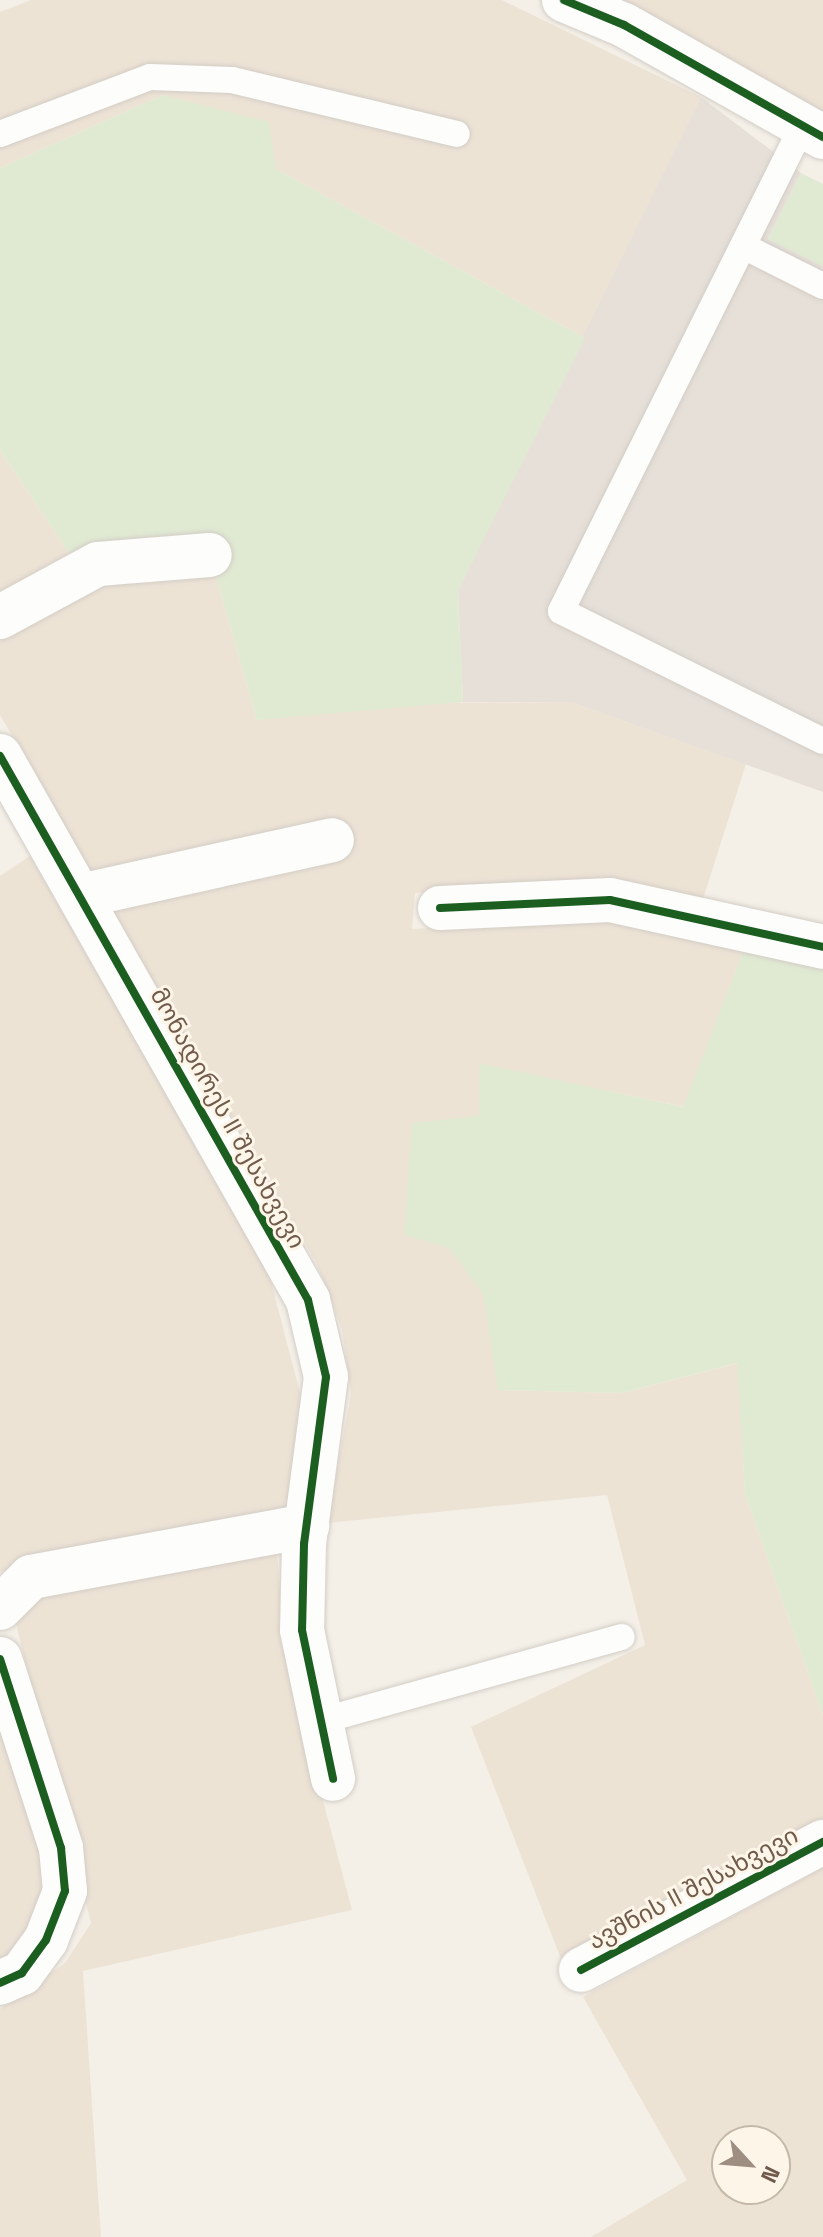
<!DOCTYPE html>
<meta charset="utf-8">
<style>
body{margin:0}
#map{position:relative;width:823px;height:2237px;overflow:hidden;background:#f4f0e8;font-family:"Space Grotesk","Noto Sans Georgian",sans-serif}
div>[style]{position:absolute}
.residential>*{inset:0;background:#ede3d5}
.industrial>*{inset:0;background:#e6e0d9}
.green>*{inset:0;background:#e0ead3}
.roads{filter:drop-shadow(0 0 2px #d3cdc6) drop-shadow(0 0 2px #d3cdc6)}
.service>*{height:26px;margin:-13px;padding:0 13px;transform-origin:13px;border-radius:13px;background:#fdfdfc}
.minor>*{height:44px;margin:-22px;padding:0 22px;transform-origin:22px;border-radius:22px;background:#fdfdfc}
.cycleway>*{height:8px;margin:-4px;padding:0 4px;transform-origin:4px;border-radius:4px;background:#1b5e20}
span{translate:-50% -50%;white-space:nowrap;text-align:center;line-height:1.15;-webkit-text-stroke:6px #fdf6e8;paint-order:stroke}
.street-label{font-size:24px;color:#6f5a4b}
.north{position:absolute;left:711px;top:2125px;width:80px;height:80px;box-sizing:border-box;background:#fdf6e8;border:2px solid #c4b8a9;border-radius:50%;rotate:116deg;font-size:22px;font-weight:700;line-height:32px;text-align:center;color:#6f5a4b}
.north::after{content:'';display:block;margin:auto;width:28px;height:36px;background:#9e8e82;clip-path:polygon(50% 0,100% 100%,50% 72%,0 100%)}
</style>
<div id="map">
<div class="residential">
<i style="clip-path:polygon(31px 0,502px 0,701px 97px,585px 338px,276px 169px,163px 95px,0 168px,0 12px)"></i>
<i style="clip-path:polygon(613px 0,823px 0,823px 125px)"></i>
<i style="clip-path:polygon(0 450px,69px 553px,0 598px)"></i>
<i style="clip-path:polygon(121px 571px,215px 573px,257px 720px,403px 703px,571px 702px,746px 764px,703px 899px,576px 881px,415px 893px,412px 929px,592px 918px,745px 947px,684px 1107px,479px 1064px,479px 1116px,449px 1247px,484px 1294px,499px 1390px,622px 1393px,738px 1363px,745px 1494px,823px 1715px,823px 1824px,561px 1959px,471px 1727px,645px 1645px,607px 1495px,327px 1523px,351px 1394px,342px 1329px,317px 1264px,0 715px,0 641px)"></i>
<i style="clip-path:polygon(30px 856px,268px 1270px,310px 1431px,285px 1510px,0 1572px,0 876px)"></i>
<i style="clip-path:polygon(277px 1554px,286px 1660px,352px 1910px,83px 1971px,101px 2237px,0 2237px,0 2009px,65px 1963px,91px 1923px,15px 1620px,45px 1595px)"></i>
<i style="clip-path:polygon(0 1693px,50px 1846px,36px 1930px,0 1968px)"></i>
<i style="clip-path:polygon(evenodd,823px 1868px,823px 2237px,591px 2237px,687px 2180px,583px 1997px,823px 1868px,727px 2141px,775px 2141px,775px 2189px,727px 2189px,727px 2141px)"></i>
</div>
<div class="industrial">
<i style="clip-path:polygon(701px 97px,801px 173px,768px 239px,823px 266px,823px 792px,571px 702px,463px 702px,458px 590px)"></i>
</div>
<div class="green">
<i style="clip-path:polygon(163px 95px,269px 122px,276px 169px,585px 338px,458px 590px,463px 702px,257px 720px,215px 573px,107px 548px,69px 553px,0 450px,0 168px)"></i>
<i style="clip-path:polygon(801px 173px,823px 184px,823px 266px,768px 239px)"></i>
<i style="clip-path:polygon(745px 947px,823px 964px,823px 1715px,745px 1494px,737px 1363px,622px 1393px,498px 1390px,483px 1294px,449px 1248px,404px 1235px,412px 1123px,479px 1116px,479px 1063px,683px 1107px)"></i>
</div>
<div class="roads">
<div class="service">
<i style="left:803px;top:125px;width:543px;rotate:116.47deg"></i>
<i style="left:561px;top:611px;width:292px;rotate:26.4deg"></i>
<i style="left:0;top:134px;width:160px;rotate:-20.8deg"></i>
<i style="left:150px;top:77px;width:82px;rotate:2.1deg"></i>
<i style="left:232px;top:80px;width:231px;rotate:13.5deg"></i>
<i style="left:743px;top:246px;width:89px;rotate:26.6deg"></i>
<i style="left:324px;top:1720px;width:309px;rotate:-15.6deg"></i>
</div>
<div class="minor">
<i style="left:564px;top:0;width:65px;rotate:22.6deg"></i>
<i style="left:624px;top:25px;width:228px;rotate:29.4deg"></i>
<i style="left:0;top:617px;width:111px;rotate:-28.4deg"></i>
<i style="left:98px;top:564px;width:112px;rotate:-4.6deg"></i>
<i style="left:0;top:756px;width:625px;rotate:60.48deg"></i>
<i style="left:308px;top:1300px;width:79px;rotate:76.8deg"></i>
<i style="left:326px;top:1377px;width:168px;rotate:97.5deg"></i>
<i style="left:304px;top:1544px;width:86px;rotate:91.3deg"></i>
<i style="left:302px;top:1630px;width:152px;rotate:78.2deg"></i>
<i style="left:80px;top:896px;width:258px;rotate:-12.5deg"></i>
<i style="left:440px;top:908px;width:170px;rotate:-2.7deg"></i>
<i style="left:610px;top:900px;width:218px;rotate:12.4deg"></i>
<i style="left:0;top:1608px;width:44px;rotate:-45deg"></i>
<i style="left:31px;top:1577px;width:281px;rotate:-10.5deg"></i>
<i style="left:0;top:1659px;width:199px;rotate:72.1deg"></i>
<i style="left:61px;top:1848px;width:43px;rotate:84.7deg"></i>
<i style="left:65px;top:1891px;width:53px;rotate:111.2deg"></i>
<i style="left:46px;top:1940px;width:41px;rotate:126deg"></i>
<i style="left:22px;top:1973px;width:24px;rotate:156deg"></i>
<i style="left:581px;top:1970px;width:274px;rotate:-27.9deg"></i>
</div>
</div>
<div class="cycleway">
<i style="left:564px;top:0;width:65px;rotate:22.6deg"></i>
<i style="left:624px;top:25px;width:228px;rotate:29.4deg"></i>
<i style="left:0;top:756px;width:625px;rotate:60.48deg"></i>
<i style="left:308px;top:1300px;width:79px;rotate:76.8deg"></i>
<i style="left:326px;top:1377px;width:168px;rotate:97.5deg"></i>
<i style="left:304px;top:1544px;width:86px;rotate:91.3deg"></i>
<i style="left:302px;top:1630px;width:152px;rotate:78.2deg"></i>
<i style="left:440px;top:908px;width:170px;rotate:-2.7deg"></i>
<i style="left:610px;top:900px;width:218px;rotate:12.4deg"></i>
<i style="left:0;top:1659px;width:199px;rotate:72.1deg"></i>
<i style="left:61px;top:1848px;width:43px;rotate:84.7deg"></i>
<i style="left:65px;top:1891px;width:53px;rotate:111.2deg"></i>
<i style="left:46px;top:1940px;width:41px;rotate:126deg"></i>
<i style="left:22px;top:1973px;width:24px;rotate:156deg"></i>
<i style="left:581px;top:1970px;width:274px;rotate:-27.9deg"></i>
</div>
<div class="street-label">
<span style="left:228px;top:1118px;rotate:61deg">მონადირეს II შესახვევი</span>
<span style="left:693px;top:1888px;rotate:-28deg">ავშნის II შესახვევი</span>
</div>
<div class="north">N</div>
</div>
